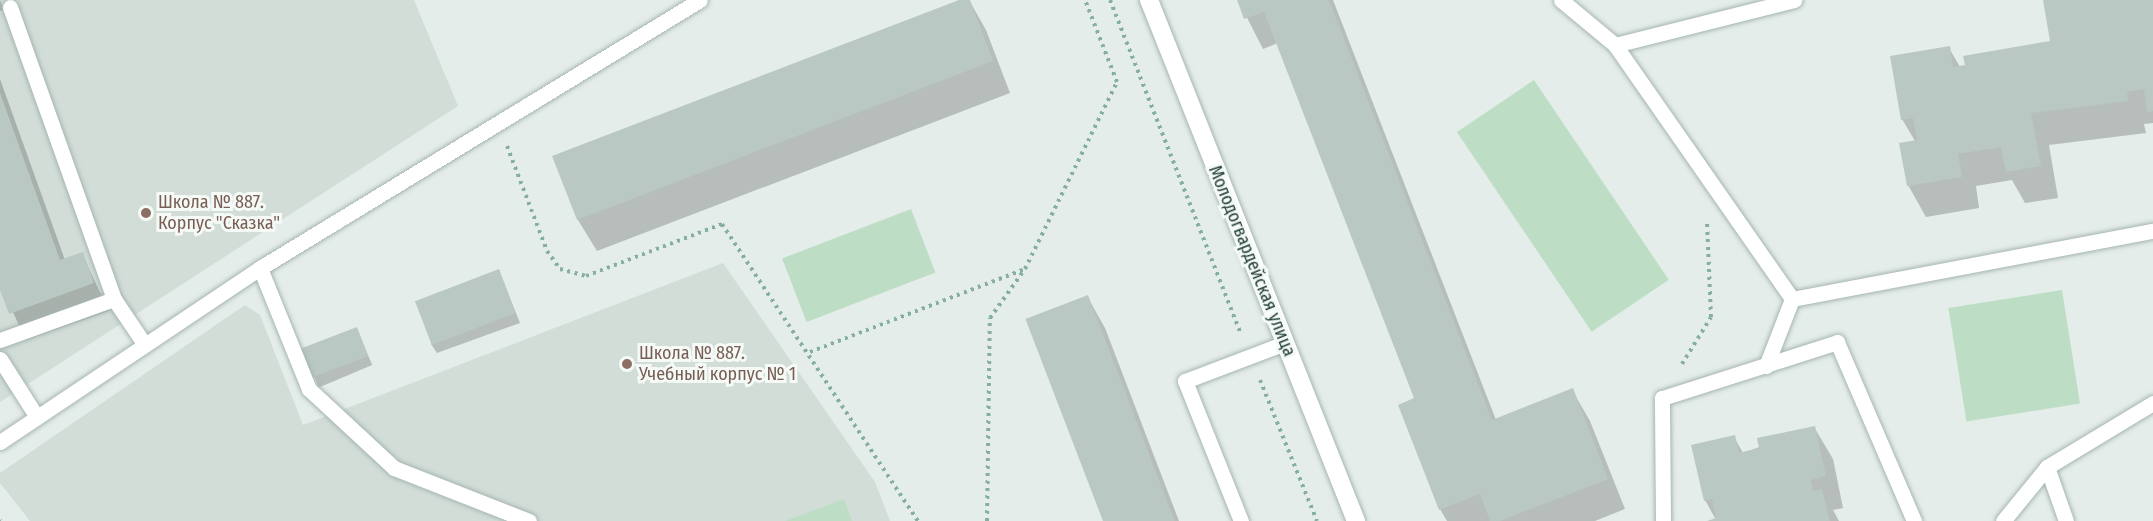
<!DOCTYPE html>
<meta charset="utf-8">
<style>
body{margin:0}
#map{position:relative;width:2153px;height:521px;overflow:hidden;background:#e4ede9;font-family:"Fira Sans Condensed",sans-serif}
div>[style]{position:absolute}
.built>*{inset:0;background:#d2ddd8}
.green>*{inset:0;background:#bddec5;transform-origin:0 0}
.shadow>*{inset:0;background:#0003;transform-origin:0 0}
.building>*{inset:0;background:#b9c8c2;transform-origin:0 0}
.path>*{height:4px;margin-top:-2px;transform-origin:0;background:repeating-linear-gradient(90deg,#85b0a1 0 3px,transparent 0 7.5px)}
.roads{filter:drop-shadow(0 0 2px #a6b5b0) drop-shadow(0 0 2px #a6b5b0)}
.lane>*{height:15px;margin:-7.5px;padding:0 7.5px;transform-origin:7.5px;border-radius:7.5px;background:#fff}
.street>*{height:18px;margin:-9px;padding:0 9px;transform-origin:9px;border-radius:9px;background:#fff}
.dots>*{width:16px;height:16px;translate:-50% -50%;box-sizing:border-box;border:3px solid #f5faf7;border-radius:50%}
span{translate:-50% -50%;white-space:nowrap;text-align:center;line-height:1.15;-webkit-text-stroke:6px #f5faf7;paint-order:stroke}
.education-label{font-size:18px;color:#785e54}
.left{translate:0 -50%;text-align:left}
.street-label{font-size:18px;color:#233f37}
</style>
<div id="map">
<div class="built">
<i style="clip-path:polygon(0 0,414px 0,458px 106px,0 402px)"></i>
<i style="clip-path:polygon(723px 263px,875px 482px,890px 521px,30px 521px,0 483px,0 473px,245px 305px,260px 315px,303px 425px)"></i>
</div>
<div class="green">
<i style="left:1534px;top:80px;width:241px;height:93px;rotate:56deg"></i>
<i style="left:911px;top:209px;width:68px;height:138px;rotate:69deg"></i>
<i style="left:2062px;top:290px;width:115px;height:115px;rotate:81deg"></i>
<i style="clip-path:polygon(844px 499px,852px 521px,785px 521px)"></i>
</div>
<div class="shadow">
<i style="clip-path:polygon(0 0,4px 10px,0 11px)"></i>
<i style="clip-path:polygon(963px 0,969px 0,986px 30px,1010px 93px,597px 251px,578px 220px,554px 157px)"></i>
<i style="clip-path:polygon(1238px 0,1333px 0,1496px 420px,1572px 390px,1590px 421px,1625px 509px,1595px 521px,1447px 521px,1440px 509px,1416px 399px,1278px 43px,1263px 49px)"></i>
<i style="clip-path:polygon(2045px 0,2153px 0,2153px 123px,2144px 124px,2146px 133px,2049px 145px,2058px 198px,2025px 203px,2012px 180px,1976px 186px,1979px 208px,1926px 217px,1908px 185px,1915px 141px,1902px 119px,1949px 48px,1960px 67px,2052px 42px)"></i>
<i style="clip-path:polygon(0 79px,65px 260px,82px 254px,109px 311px,26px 340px,0 285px)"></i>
<i style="clip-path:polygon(499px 271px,520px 323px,437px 353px,431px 344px)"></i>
<i style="clip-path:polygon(1087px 296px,1105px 328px,1179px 521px,1104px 521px)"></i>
<i style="left:357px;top:329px;width:39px;height:58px;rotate:67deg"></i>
<i style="clip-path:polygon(1814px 427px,1833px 459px,1843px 508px,1833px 510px,1839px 521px,1710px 521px,1716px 520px,1705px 500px,1734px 437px,1743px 453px)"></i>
</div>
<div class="building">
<i style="clip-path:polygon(959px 0,970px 0,993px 61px,577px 220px,552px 156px)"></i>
<i style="clip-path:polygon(1237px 0,1329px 0,1492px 420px,1573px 388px,1608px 479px,1500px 521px,1490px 521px,1480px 494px,1439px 510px,1398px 405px,1414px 398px,1264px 12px,1244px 19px)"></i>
<i style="clip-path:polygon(2043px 0,2153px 0,2153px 111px,2147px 112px,2144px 89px,2127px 92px,2128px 101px,2031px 113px,2041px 166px,2006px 172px,2001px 147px,1958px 154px,1962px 177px,1907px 186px,1899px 143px,1917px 140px,1913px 118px,1901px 120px,1890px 56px,1950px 46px,1953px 67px,1965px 65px,1963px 56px,2050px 41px)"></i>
<i style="clip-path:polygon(0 93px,60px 260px,83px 252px,94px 283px,9px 314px,0 290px)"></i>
<i style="left:499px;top:269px;width:47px;height:90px;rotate:69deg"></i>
<i style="left:1088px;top:295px;width:242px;height:67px;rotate:69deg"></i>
<i style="left:357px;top:327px;width:31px;height:60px;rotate:69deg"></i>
<i style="clip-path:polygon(1815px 426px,1826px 476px,1811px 480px,1813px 491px,1822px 489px,1830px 521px,1707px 521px,1716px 518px,1712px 499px,1704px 501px,1691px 445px,1735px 435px,1739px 453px,1759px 448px,1757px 438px)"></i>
</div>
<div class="path">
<i style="left:1110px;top:0;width:359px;rotate:68.6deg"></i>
<i style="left:507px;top:146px;width:112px;rotate:69.1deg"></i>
<i style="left:547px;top:251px;width:22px;rotate:54deg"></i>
<i style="left:560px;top:269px;width:27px;rotate:15deg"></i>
<i style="left:586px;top:276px;width:146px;rotate:-20.9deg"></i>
<i style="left:722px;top:224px;width:356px;rotate:56.6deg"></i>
<i style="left:810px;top:352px;width:230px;rotate:-21.1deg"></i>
<i style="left:1682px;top:364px;width:55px;rotate:-58.3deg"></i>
<i style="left:1711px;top:317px;width:94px;rotate:-92.4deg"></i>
<i style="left:1260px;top:380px;width:152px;rotate:68deg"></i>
<i style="left:0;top:520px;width:1px;rotate:45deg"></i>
<i style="left:987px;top:521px;width:203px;rotate:-89.2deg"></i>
<i style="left:990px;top:318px;width:60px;rotate:-54.5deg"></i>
<i style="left:1025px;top:269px;width:208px;rotate:-63.8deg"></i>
<i style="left:1117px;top:82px;width:88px;rotate:-111.3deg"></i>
</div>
<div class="roads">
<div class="lane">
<i style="left:1561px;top:0;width:70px;rotate:39.8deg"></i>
<i style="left:1615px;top:45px;width:310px;rotate:55.1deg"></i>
<i style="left:1792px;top:299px;width:72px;rotate:111.2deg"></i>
<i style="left:10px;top:7px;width:310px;rotate:70.4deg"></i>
<i style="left:114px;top:299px;width:55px;rotate:56deg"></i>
<i style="left:1615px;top:45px;width:185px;rotate:-14.1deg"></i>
<i style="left:260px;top:268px;width:131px;rotate:68deg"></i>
<i style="left:309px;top:389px;width:116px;rotate:42.9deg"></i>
<i style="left:394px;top:468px;width:145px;rotate:21.4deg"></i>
<i style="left:1792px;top:299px;width:367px;rotate:-10.7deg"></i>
<i style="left:0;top:340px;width:121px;rotate:-19.8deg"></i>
<i style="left:0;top:359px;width:69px;rotate:57.5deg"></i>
<i style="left:0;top:442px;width:313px;rotate:-33.8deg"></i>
<i style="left:260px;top:268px;width:515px;rotate:-31.35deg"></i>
<i style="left:2047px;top:467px;width:57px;rotate:70.6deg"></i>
<i style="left:1241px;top:521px;width:151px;rotate:-111.8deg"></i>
<i style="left:1185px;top:381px;width:107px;rotate:-20.8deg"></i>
<i style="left:1663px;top:521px;width:123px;rotate:-90.5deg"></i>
<i style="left:1662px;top:398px;width:184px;rotate:-17.7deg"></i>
<i style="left:1837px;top:342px;width:195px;rotate:66.7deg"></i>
<i style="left:2003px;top:521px;width:70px;rotate:-50.8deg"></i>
<i style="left:2047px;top:467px;width:124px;rotate:-31.1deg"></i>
</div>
<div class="street">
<i style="left:1149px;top:0;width:561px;rotate:68.33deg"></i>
</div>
</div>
<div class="dots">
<i style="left:146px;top:213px;background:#8d6e63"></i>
<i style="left:627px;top:364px;background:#8d6e63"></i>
</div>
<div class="education-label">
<span class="left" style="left:158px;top:213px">Школа № 887.<br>Корпус "Сказка"</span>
<span class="left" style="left:639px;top:364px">Школа № 887.<br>Учебный корпус № 1</span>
</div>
<div class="street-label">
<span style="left:1252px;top:261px;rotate:68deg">Молодогвардейская улица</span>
</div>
</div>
